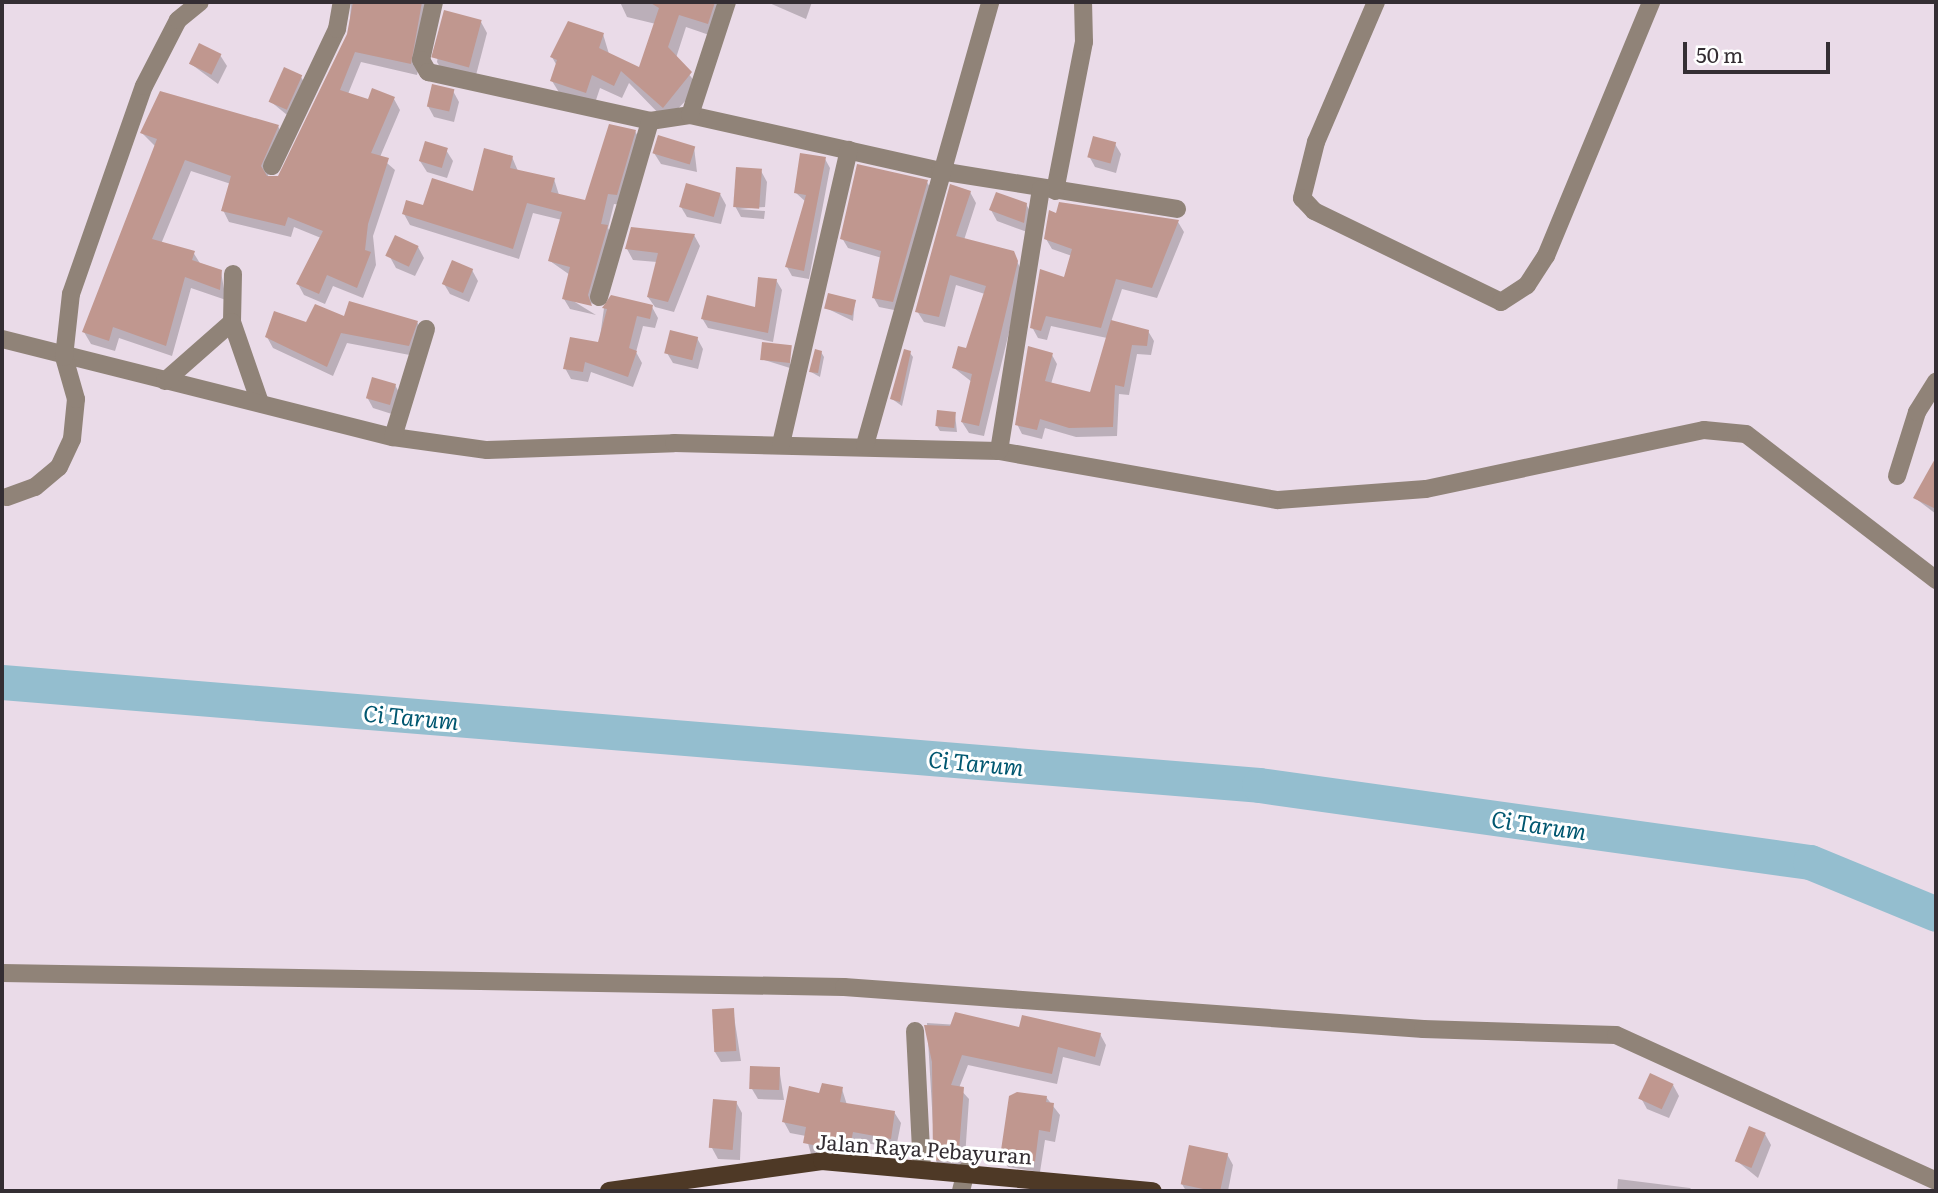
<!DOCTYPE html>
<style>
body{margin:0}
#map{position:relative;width:1938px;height:1193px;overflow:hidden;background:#eadbe8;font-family:Literata,serif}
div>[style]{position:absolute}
.shadow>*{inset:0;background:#0003}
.river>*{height:35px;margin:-17.5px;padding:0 17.5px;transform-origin:17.5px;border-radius:17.5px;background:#94becf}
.building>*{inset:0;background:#c0978f;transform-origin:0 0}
.minor>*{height:18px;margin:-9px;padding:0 9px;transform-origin:9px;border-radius:9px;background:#908378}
.major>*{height:18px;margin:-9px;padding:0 9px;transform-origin:9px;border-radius:9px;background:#4e3926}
span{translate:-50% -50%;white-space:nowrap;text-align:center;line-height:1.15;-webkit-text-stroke:6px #fff;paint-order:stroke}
.street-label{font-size:21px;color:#342e33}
.water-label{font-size:23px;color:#015770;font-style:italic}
.frame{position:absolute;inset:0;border:4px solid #342e33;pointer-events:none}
.scale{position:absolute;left:1683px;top:42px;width:147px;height:32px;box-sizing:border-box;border:4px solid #342e33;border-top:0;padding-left:9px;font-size:21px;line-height:24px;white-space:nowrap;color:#342e33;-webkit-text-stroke:5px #fff;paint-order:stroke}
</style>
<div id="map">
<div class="shadow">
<i style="clip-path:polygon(351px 2px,433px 2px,417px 75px,361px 62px,348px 94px,369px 101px,394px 99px,400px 110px,380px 157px,395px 170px,373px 236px,376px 265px,363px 298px,333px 286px,325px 304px,304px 295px,298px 284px,321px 238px,294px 227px,291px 237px,229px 222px,223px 210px,231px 184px,191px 171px,161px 244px,193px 252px,201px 265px,221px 272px,226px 300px,191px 288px,172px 356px,119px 338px,115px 351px,91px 344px,84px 332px,156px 147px,142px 133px,278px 126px,284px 138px,267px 178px,279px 177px,349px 34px)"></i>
<i style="clip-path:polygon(717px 2px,723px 13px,715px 37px,686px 27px,676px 58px,699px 87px,666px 121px,629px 83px,622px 98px,600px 88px,594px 106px,560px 94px,552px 81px,557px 66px,552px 57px,603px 34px,609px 54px,640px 69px,656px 24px,627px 17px,620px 2px)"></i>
<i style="clip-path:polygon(767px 2px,812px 2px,806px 19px)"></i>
<i style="clip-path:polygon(445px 12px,481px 22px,487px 33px,475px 79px,443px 72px,437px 62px)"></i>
<i style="clip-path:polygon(220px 55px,227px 66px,218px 84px,191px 64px)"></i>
<i style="clip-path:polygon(301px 77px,307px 87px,292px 119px,270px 101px)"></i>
<i style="clip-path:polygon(453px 91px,459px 102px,454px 122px,434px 117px,428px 106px)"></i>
<i style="clip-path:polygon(635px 131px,641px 142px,622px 205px,614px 204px,608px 228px,613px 237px,594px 304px,570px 299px,596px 315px,570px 309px,564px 299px,570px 275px,550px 261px,562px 220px,533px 213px,519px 259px,410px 225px,404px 214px,474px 193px,512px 157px,518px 171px,554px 179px,559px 195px,586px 202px)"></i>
<i style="clip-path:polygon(1115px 144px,1121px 154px,1116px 173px,1095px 167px,1089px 156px)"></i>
<i style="clip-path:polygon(694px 147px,697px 172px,661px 164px,654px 153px)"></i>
<i style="clip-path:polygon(446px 150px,453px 161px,447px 178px,427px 172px,420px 161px)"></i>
<i style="clip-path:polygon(825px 159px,830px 168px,809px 279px,792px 276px,787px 267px,806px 202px,796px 193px)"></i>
<i style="clip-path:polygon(761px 171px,767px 182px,765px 207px,739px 209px,765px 211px,764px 219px,741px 217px,735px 206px)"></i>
<i style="clip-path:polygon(927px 182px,932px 191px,899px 311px,879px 307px,874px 298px,882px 258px,848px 248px,842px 238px)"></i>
<i style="clip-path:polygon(970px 192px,976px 203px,964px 240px,1013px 253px,1023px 274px,984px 436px,969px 433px,962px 422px,972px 382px,954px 368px,967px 351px,985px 294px,956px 285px,945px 327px,924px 322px,917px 311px)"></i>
<i style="clip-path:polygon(720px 194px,726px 205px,721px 224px,687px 217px,681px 207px)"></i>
<i style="clip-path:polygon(1026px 204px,1032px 215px,1030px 233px,997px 221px,991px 210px)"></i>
<i style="clip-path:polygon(1178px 222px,1184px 232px,1157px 298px,1122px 289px,1111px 322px,1148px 331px,1154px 341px,1151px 355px,1137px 354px,1129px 395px,1119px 394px,1117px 436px,1076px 437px,1045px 428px,1042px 439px,1022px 434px,1017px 424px,1052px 355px,1057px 364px,1051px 384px,1091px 395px,1107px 338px,1051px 326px,1047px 340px,1038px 338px,1032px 327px,1065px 280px,1072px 256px,1052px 249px,1046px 239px)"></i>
<i style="clip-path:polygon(694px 235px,700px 246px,674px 312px,655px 307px,648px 297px,657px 262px,633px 260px,627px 249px)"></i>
<i style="clip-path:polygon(418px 247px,424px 258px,415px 276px,396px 268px,390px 257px)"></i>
<i style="clip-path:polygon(472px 270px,478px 281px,469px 302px,450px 294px,444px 284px)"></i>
<i style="clip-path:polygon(776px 280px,782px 290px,773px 342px,708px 328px,702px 318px,756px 309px)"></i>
<i style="clip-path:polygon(855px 302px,853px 321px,826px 308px)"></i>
<i style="clip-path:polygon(652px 307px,658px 318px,655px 328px,643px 326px,636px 352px,642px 363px,633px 387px,591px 372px,588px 382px,571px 379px,565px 368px,599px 344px,604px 308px)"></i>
<i style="clip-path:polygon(345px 319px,417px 322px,423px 333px,415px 356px,347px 343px,333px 376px,273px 348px,267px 337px)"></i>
<i style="clip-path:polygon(697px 338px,703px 349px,698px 369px,673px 363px,667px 353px)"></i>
<i style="clip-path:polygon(790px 352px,790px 368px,761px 359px)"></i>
<i style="clip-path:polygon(821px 352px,824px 357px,820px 377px,811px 372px)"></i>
<i style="clip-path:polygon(910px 353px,913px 357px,902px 406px,892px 399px)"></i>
<i style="clip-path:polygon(395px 385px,401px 396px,395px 415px,373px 408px,367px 397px)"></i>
<i style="clip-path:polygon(955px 414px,957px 432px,940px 431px,937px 426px)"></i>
<i style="clip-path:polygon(1936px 461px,1936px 514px,1915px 498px)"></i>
<i style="clip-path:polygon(733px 1010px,741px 1061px,721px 1062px,715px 1052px)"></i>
<i style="clip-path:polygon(927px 1023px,1100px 1034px,1106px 1045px,1100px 1066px,1063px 1057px,1057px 1084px,968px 1065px,959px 1088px,969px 1099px,964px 1172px,941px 1170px,935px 1159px)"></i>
<i style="clip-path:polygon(779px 1068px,784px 1100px,758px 1099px,752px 1089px)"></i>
<i style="clip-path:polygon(1673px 1085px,1679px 1096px,1669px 1118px,1647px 1109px,1641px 1098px)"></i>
<i style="clip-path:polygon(842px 1089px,847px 1105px,894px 1112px,901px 1123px,896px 1148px,859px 1142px,855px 1162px,811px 1154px,806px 1136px,790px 1133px,784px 1122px,821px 1095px)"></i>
<i style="clip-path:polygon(1046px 1097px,1060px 1115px,1055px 1142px,1045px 1140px,1040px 1172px,1008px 1167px,1002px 1157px)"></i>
<i style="clip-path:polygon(736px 1102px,742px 1113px,740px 1160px,718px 1159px,712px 1148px)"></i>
<i style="clip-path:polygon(1765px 1134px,1771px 1145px,1758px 1178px,1737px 1161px)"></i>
<i style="clip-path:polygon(1227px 1154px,1233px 1165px,1228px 1191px,1186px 1191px,1182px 1184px)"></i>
<i style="clip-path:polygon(1618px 1179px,1690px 1188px,1693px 1191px,1617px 1191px)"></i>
</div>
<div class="river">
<i style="left:2px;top:682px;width:1261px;rotate:4.68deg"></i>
<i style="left:1259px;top:785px;width:556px;rotate:7.96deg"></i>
<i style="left:1810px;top:862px;width:136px;rotate:22.4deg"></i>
</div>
<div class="building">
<i style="clip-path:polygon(353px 2px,422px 2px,411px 64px,355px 52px,340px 90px,368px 99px,372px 88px,395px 97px,371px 153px,389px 158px,368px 224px,365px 250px,371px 252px,357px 288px,327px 275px,319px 294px,296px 284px,323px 231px,288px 217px,285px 226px,221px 211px,231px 176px,185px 160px,152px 239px,195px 251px,192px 260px,222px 270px,220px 290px,185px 277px,166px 346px,113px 327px,109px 341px,82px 332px,157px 139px,140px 133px,160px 91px,279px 125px,261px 166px,267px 176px,278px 176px,347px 34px)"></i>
<i style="clip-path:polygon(649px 2px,715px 2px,708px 24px,679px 15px,668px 47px,692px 72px,663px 108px,621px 71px,614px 86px,592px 75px,586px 93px,550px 81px,557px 60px,550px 57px,568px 21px,604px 33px,599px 48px,639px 67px,659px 8px)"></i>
<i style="left:444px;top:10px;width:39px;height:49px;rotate:15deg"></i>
<i style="left:199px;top:43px;width:25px;height:23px;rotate:26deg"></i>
<i style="left:284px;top:67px;width:20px;height:38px;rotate:24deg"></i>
<i style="left:432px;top:84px;width:23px;height:23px;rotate:13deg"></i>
<i style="clip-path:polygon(609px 124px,636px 130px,617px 195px,608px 194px,601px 224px,608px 225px,588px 295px,592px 306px,562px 299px,570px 267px,548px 261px,562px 212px,527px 203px,513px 249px,402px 214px,406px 200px,423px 205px,432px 178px,473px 191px,484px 148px,513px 156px,510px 168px,555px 178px,551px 192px,585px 200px)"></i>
<i style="left:658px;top:135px;width:39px;height:19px;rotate:17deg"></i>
<i style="left:1093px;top:136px;width:24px;height:22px;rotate:15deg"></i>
<i style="left:425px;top:141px;width:24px;height:21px;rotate:17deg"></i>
<i style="clip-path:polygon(800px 153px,826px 157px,804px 271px,785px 267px,806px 195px,794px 193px)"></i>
<i style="clip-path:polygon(857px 164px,928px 180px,893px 302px,872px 298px,881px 251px,840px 239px)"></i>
<i style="left:736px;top:167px;width:26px;height:40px;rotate:4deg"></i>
<i style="left:686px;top:183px;width:36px;height:25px;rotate:16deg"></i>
<i style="clip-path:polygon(950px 184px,971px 191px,956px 236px,1014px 251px,1018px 261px,979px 426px,961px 422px,972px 374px,952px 368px,958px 346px,966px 348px,986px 286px,950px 275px,939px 317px,915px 312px)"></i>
<i style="clip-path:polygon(996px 192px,1027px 203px,1024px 223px,989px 210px)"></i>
<i style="clip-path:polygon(1059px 202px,1179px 220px,1152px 288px,1116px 279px,1101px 328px,1046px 316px,1041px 331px,1030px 328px,1040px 269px,1064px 277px,1072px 249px,1044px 239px,1049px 210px,1056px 213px)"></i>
<i style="clip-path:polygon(631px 227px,695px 234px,668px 302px,647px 297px,658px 253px,625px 249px)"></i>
<i style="left:395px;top:235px;width:26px;height:23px;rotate:25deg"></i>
<i style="left:452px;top:260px;width:23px;height:26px;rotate:23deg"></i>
<i style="clip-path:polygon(758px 277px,777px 279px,768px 333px,701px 319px,707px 295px,755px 307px)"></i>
<i style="left:828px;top:293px;width:29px;height:16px;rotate:14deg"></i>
<i style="clip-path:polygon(611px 295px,653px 305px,650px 319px,637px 316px,629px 348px,637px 351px,628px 377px,585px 362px,583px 372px,563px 369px,570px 337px,598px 342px,607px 309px,602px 308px)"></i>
<i style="clip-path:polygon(349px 301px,418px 321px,409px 346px,341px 333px,327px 367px,265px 337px,274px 311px,306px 322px,315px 304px,344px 316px)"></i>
<i style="clip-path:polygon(1111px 320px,1149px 330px,1147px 346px,1132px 345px,1124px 387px,1115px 385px,1113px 427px,1069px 428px,1040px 419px,1037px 430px,1015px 425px,1028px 346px,1053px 353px,1045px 381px,1090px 392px)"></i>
<i style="left:670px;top:330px;width:29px;height:24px;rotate:14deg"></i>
<i style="left:762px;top:342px;width:30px;height:18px;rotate:6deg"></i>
<i style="clip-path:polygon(815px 349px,822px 351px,818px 373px,809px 372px)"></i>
<i style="clip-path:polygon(904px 349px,911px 351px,900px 402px,890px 399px)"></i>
<i style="left:372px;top:377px;width:25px;height:22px;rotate:16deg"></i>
<i style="left:937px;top:410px;width:19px;height:16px;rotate:6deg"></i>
<i style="clip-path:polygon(1936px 457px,1936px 509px,1913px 498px)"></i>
<i style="left:734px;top:1008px;width:43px;height:22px;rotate:87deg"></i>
<i style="clip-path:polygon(955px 1012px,1019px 1027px,1022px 1015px,1101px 1033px,1095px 1057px,1058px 1047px,1052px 1074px,962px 1055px,951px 1085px,964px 1087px,958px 1162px,933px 1160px,932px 1062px,924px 1025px,950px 1026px)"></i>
<i style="left:750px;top:1066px;width:30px;height:23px;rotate:2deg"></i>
<i style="left:1650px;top:1073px;width:26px;height:28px;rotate:25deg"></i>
<i style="clip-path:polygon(822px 1083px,843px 1087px,840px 1102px,895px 1111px,891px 1139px,853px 1132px,849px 1152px,803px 1143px,806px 1127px,782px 1122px,789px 1086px,819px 1093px)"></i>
<i style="clip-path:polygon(1017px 1092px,1047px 1096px,1046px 1102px,1054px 1103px,1050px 1132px,1039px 1130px,1035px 1162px,1000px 1157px,1009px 1096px)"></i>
<i style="left:713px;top:1099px;width:24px;height:49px;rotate:5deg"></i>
<i style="left:1749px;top:1126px;width:18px;height:38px;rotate:22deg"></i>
<i style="left:1189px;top:1145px;width:40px;height:40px;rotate:12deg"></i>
</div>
<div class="minor">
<i style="left:434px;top:2px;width:59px;rotate:102.6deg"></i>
<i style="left:421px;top:60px;width:14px;rotate:60deg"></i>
<i style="left:428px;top:72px;width:227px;rotate:12.4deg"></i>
<i style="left:650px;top:121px;width:40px;rotate:-8.5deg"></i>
<i style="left:690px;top:115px;width:256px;rotate:12.6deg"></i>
<i style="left:940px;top:171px;width:240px;rotate:9.1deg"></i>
<i style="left:1376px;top:2px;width:152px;rotate:113.2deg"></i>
<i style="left:1316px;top:142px;width:58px;rotate:104deg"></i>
<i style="left:1302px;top:198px;width:18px;rotate:47deg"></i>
<i style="left:1314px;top:211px;width:208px;rotate:25.9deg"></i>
<i style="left:1501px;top:302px;width:31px;rotate:-33deg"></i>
<i style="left:1527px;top:285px;width:35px;rotate:-57deg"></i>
<i style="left:1546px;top:256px;width:275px;rotate:-67.5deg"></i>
<i style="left:690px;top:115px;width:119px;rotate:-71.9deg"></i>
<i style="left:272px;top:166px;width:152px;rotate:-64.6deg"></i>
<i style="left:337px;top:29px;width:27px;rotate:-80deg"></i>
<i style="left:1055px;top:191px;width:152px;rotate:-79deg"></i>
<i style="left:1084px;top:42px;width:40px;rotate:-91.4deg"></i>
<i style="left:233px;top:274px;width:48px;rotate:91.2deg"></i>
<i style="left:232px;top:322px;width:86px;rotate:70.9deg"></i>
<i style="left:599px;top:297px;width:183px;rotate:-73.8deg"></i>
<i style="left:2px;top:339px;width:403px;rotate:14.1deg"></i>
<i style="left:393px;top:437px;width:95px;rotate:7.9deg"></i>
<i style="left:487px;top:450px;width:187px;rotate:-2.1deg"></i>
<i style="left:674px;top:443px;width:325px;rotate:1.4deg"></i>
<i style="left:999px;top:451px;width:283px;rotate:10deg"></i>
<i style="left:1278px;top:500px;width:148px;rotate:-4.3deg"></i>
<i style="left:1426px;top:489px;width:284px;rotate:-12deg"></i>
<i style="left:1704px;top:430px;width:42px;rotate:5.4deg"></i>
<i style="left:1746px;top:434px;width:240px;rotate:37.5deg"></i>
<i style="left:165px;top:381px;width:89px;rotate:-41.4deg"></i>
<i style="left:393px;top:437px;width:113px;rotate:-73deg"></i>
<i style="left:781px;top:444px;width:302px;rotate:-77deg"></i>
<i style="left:865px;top:445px;width:460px;rotate:-74.2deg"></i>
<i style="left:999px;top:451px;width:265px;rotate:-80.9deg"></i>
<i style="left:1897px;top:476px;width:67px;rotate:-72.6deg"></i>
<i style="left:1917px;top:412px;width:36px;rotate:-58deg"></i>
<i style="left:7px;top:497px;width:30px;rotate:-20deg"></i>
<i style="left:35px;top:487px;width:31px;rotate:-40deg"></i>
<i style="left:59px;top:467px;width:31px;rotate:-65deg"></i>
<i style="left:72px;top:439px;width:40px;rotate:-84.3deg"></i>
<i style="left:76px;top:399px;width:44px;rotate:-105.9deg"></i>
<i style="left:64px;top:357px;width:63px;rotate:-83.7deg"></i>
<i style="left:71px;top:294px;width:220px;rotate:-70.7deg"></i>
<i style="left:144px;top:86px;width:74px;rotate:-62.7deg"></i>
<i style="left:178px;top:20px;width:28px;rotate:-39deg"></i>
<i style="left:2px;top:973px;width:842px;rotate:0.95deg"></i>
<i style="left:844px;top:987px;width:581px;rotate:4.15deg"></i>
<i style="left:1423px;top:1029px;width:193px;rotate:1.8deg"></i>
<i style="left:1616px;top:1035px;width:352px;rotate:24.5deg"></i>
<i style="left:915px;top:1031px;width:137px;rotate:87.1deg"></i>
<i style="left:961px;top:1191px;width:21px;rotate:-76deg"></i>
</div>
<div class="major">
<i style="left:609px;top:1191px;width:215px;rotate:-8deg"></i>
<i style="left:822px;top:1161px;width:332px;rotate:5.2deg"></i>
</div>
<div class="street-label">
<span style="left:924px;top:1148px;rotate:4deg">Jalan Raya Pebayuran</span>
</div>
<div class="water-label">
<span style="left:411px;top:716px;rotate:5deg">Ci Tarum</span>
<span style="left:976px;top:762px;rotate:5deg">Ci Tarum</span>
<span style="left:1539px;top:824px;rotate:8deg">Ci Tarum</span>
</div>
<div class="frame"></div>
<div class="scale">50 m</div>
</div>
